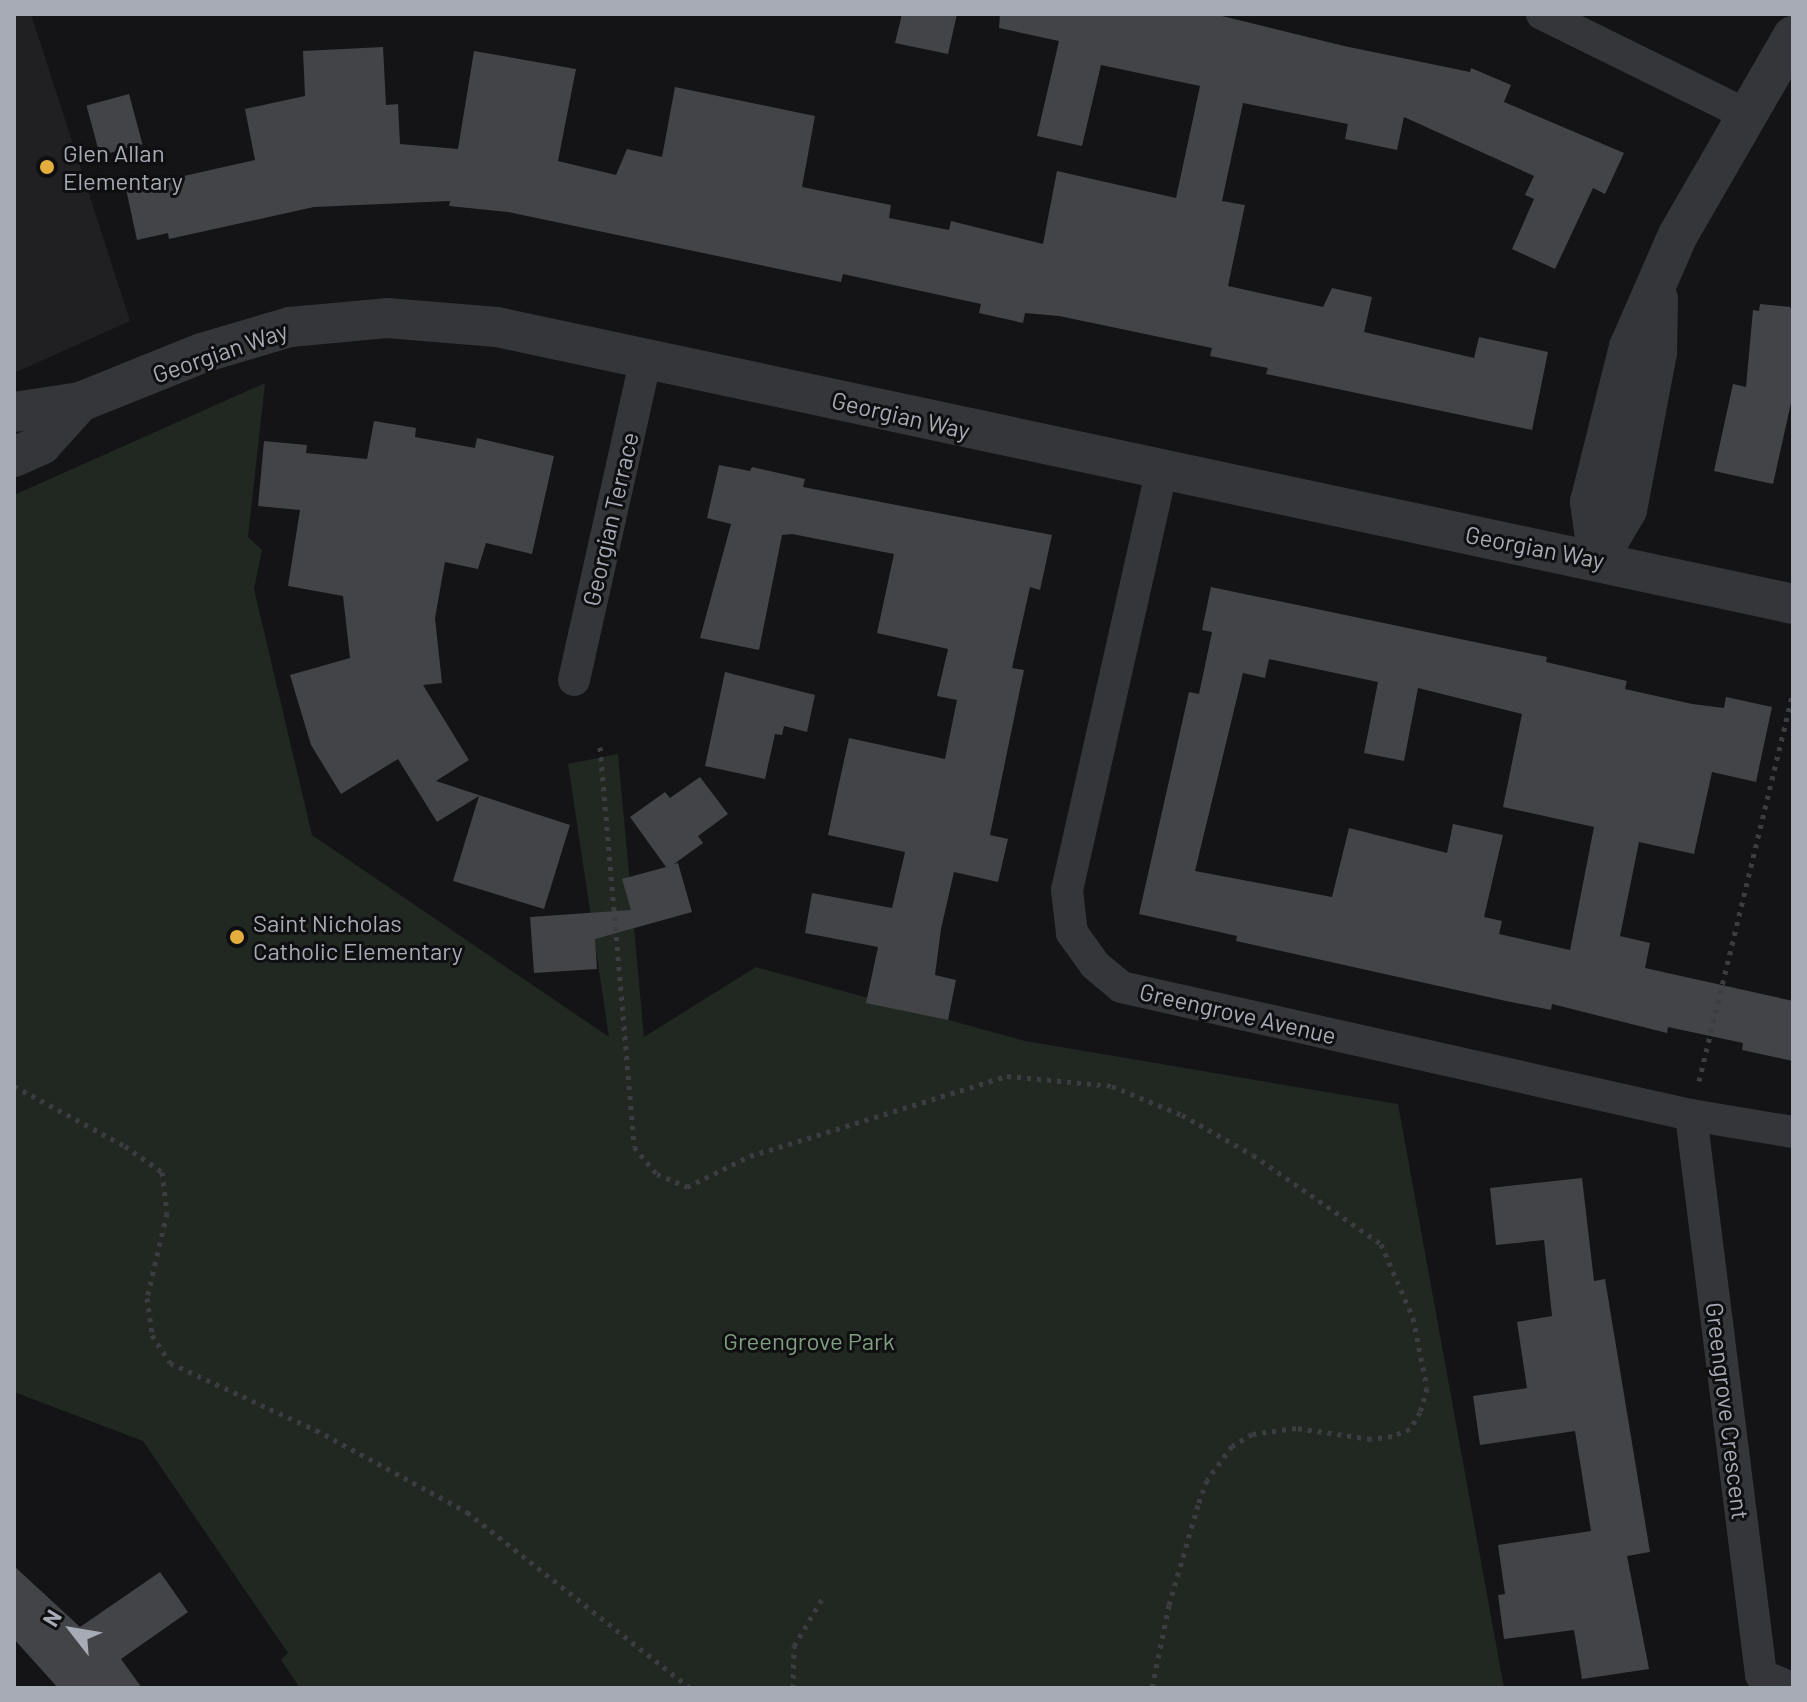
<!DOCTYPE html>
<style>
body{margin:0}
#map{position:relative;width:1807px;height:1702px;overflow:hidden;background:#141416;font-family:Barlow,sans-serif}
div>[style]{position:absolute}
.built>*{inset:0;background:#202022}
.green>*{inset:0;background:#202821}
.building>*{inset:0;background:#434448;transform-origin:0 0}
.path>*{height:5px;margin-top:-2.5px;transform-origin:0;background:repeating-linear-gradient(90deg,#3b3d41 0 4px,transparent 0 10px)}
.minor>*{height:32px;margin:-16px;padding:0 16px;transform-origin:16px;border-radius:16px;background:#35363a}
.tertiary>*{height:40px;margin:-20px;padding:0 20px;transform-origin:20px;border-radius:20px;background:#35363a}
.dots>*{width:22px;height:22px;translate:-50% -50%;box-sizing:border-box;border:4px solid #0f0f11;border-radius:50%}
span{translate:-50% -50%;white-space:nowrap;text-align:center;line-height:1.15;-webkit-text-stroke:6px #0f0f11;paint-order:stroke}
.poi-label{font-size:24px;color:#a7abb5}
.left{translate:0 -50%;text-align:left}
.street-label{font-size:24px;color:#a7abb5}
.park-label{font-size:24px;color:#7f9f81}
.frame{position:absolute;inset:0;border:16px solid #a7abb5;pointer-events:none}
.north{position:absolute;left:32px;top:1590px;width:80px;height:80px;-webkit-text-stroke:6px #0f0f11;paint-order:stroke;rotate:301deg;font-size:22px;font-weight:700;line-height:32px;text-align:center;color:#a7abb5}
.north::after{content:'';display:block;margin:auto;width:28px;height:36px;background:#a7abb5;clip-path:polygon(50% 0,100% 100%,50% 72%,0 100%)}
</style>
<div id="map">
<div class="built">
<i style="clip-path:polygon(14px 14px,31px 14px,130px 321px,14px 373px)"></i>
</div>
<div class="green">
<i style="clip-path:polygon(265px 383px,248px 537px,262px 550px,254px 589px,312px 835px,609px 1037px,568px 764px,618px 754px,644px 1037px,756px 967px,1025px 1041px,1398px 1104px,1504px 1688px,300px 1688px,281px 1660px,288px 1653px,143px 1441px,14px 1392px,14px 495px)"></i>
</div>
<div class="building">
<i style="clip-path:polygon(902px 14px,957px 14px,948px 54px,895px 43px)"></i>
<i style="clip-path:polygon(1000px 14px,1214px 14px,1344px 46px,1470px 72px,1471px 68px,1511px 85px,1504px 102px,1624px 153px,1605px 194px,1593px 188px,1555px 269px,1512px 249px,1534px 199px,1525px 195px,1534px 176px,1404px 117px,1397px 150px,1345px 139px,1348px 124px,1243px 103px,1222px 201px,1245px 205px,1228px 286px,1323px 307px,1332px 288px,1372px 297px,1364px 332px,1474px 358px,1479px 337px,1548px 352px,1532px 430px,1266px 374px,1268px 368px,1210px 356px,1212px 348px,1059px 316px,1025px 313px,1023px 323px,979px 313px,981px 304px,843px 274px,841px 282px,508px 212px,449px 206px,450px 201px,314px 207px,169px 239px,168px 233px,137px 240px,126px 189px,255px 160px,245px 109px,305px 96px,303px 51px,383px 47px,386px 105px,398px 104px,400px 144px,458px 149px,474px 51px,576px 69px,558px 161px,616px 175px,627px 149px,662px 157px,675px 87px,815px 116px,802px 187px,891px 205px,889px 218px,949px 230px,951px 221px,1043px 244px,1057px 171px,1176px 198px,1200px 86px,1101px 65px,1082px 146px,1037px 136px,1059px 41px,999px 28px)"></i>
<i style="left:129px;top:94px;width:52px;height:44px;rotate:75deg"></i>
<i style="clip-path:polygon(1760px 304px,1790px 307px,1793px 313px,1793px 394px,1773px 484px,1714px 471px,1733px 384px,1746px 387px,1753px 310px,1759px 311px)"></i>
<i style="clip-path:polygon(374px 421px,416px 428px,415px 437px,475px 448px,477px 438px,554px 456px,532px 554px,486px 543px,478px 569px,445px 562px,435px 618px,442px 683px,423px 685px,469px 760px,436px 781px,570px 825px,544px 909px,453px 881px,479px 796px,437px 822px,398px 759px,341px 794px,311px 745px,290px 675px,350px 658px,343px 596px,288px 586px,300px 510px,258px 506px,264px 441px,307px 445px,306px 453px,367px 459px)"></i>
<i style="clip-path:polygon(719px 465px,750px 471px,752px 467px,805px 479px,803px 487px,1052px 535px,1040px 590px,1030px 587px,1012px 668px,1024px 670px,990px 835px,1008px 839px,998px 882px,954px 872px,941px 929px,935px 975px,956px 980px,948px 1020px,866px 1003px,878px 947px,805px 933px,812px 893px,892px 908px,905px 852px,828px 835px,838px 788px,849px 738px,945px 759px,957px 700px,937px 696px,948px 649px,877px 633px,894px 554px,792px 534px,782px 535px,759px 650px,700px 638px,731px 524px,707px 518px)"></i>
<i style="clip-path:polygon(evenodd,1211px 587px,1547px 657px,1546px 662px,1627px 681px,1625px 689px,1692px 704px,1724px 708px,1726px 697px,1772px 707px,1756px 782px,1712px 772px,1694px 854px,1639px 842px,1620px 936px,1650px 943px,1645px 968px,1793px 1001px,1793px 1061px,1742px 1050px,1743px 1043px,1668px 1027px,1667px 1033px,1552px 1004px,1551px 1010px,1506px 1001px,1236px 941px,1237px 936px,1139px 914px,1189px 692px,1199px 694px,1212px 632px,1202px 630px,1211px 587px,1269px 659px,1378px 682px,1364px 753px,1404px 761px,1418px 688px,1522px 714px,1503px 807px,1594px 827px,1570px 950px,1499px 934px,1502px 921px,1484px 917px,1503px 835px,1453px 824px,1447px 853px,1349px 828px,1332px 897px,1195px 871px,1243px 673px,1265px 678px,1269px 659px)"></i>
<i style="clip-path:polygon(725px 672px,815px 695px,807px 732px,784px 726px,782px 735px,775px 734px,765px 779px,705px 766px)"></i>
<i style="clip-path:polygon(700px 777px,728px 814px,698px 836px,703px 843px,674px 864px,678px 863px,692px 912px,595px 939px,597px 969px,534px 973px,530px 917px,631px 910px,622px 879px,666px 867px,630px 817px,665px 792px,670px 798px)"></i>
<i style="clip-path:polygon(1582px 1178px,1594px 1281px,1605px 1279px,1650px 1552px,1627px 1556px,1649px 1669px,1582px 1679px,1574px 1630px,1504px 1639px,1498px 1595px,1505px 1594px,1498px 1545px,1591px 1531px,1575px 1431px,1480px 1445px,1473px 1396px,1527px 1388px,1517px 1322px,1552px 1316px,1544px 1240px,1496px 1245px,1490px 1188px)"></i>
<i style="clip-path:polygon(14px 1566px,80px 1627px,160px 1572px,188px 1612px,121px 1659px,142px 1688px,58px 1688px,14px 1639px)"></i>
</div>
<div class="path">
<i style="left:600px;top:747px;width:401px;rotate:85.1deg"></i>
<i style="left:634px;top:1147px;width:35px;rotate:50deg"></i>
<i style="left:657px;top:1174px;width:33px;rotate:23deg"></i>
<i style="left:687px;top:1187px;width:70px;rotate:-26.2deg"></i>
<i style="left:750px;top:1156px;width:269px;rotate:-17.3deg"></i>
<i style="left:1007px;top:1076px;width:105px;rotate:5.4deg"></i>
<i style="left:1112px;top:1086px;width:76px;rotate:22.5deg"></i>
<i style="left:1182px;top:1115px;width:81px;rotate:29.4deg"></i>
<i style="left:1253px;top:1155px;width:156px;rotate:34.8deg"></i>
<i style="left:1381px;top:1244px;width:81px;rotate:66.6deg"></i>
<i style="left:1413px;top:1318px;width:71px;rotate:78.7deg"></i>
<i style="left:1427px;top:1388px;width:25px;rotate:106deg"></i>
<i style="left:1420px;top:1412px;width:20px;rotate:120deg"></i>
<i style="left:1410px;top:1429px;width:19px;rotate:159deg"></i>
<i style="left:1392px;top:1436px;width:21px;rotate:172deg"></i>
<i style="left:1371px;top:1439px;width:76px;rotate:-171.7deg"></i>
<i style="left:1296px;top:1428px;width:44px;rotate:172.2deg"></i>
<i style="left:1252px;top:1434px;width:23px;rotate:149deg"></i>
<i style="left:1232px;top:1446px;width:42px;rotate:126.3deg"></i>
<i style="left:1207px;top:1480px;width:27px;rotate:110deg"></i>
<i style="left:1198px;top:1505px;width:104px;rotate:106.2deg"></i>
<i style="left:1169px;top:1605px;width:85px;rotate:101.6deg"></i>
<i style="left:1699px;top:1081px;width:399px;rotate:-76.4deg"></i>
<i style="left:14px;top:1086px;width:126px;rotate:28.4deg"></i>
<i style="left:125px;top:1146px;width:45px;rotate:35.1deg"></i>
<i style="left:162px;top:1172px;width:41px;rotate:83deg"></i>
<i style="left:167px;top:1213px;width:87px;rotate:103.2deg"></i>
<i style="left:147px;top:1298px;width:37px;rotate:82deg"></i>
<i style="left:152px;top:1335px;width:33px;rotate:57deg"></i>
<i style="left:170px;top:1363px;width:161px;rotate:24.7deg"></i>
<i style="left:316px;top:1430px;width:172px;rotate:28.5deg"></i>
<i style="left:467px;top:1512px;width:284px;rotate:38.3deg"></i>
<i style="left:793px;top:1688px;width:42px;rotate:-88.6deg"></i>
<i style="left:794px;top:1646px;width:55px;rotate:-59.2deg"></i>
</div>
<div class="minor">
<i style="left:1542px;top:14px;width:226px;rotate:26.2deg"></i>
<i style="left:1161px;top:473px;width:427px;rotate:102.7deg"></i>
<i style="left:1067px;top:890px;width:43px;rotate:83.4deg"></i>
<i style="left:1072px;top:933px;width:39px;rotate:54deg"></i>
<i style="left:1095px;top:965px;width:34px;rotate:40deg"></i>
<i style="left:1121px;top:987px;width:584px;rotate:12.66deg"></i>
<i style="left:1691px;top:1115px;width:103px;rotate:9.5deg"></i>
<i style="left:574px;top:680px;width:330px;rotate:-77.4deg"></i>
<i style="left:1691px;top:1115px;width:564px;rotate:82.87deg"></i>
<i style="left:1761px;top:1675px;width:33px;rotate:23deg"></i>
</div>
<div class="tertiary">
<i style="left:14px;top:412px;width:67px;rotate:-8.6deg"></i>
<i style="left:80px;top:402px;width:131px;rotate:-21.9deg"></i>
<i style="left:202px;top:353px;width:92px;rotate:-16.5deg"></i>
<i style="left:290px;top:327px;width:97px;rotate:-5.3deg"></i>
<i style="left:387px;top:318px;width:110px;rotate:4.7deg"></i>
<i style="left:497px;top:327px;width:1325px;rotate:12.06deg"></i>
<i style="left:14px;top:457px;width:30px;rotate:-24deg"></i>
<i style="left:41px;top:445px;width:58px;rotate:-47.8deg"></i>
<i style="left:1598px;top:559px;width:58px;rotate:-98deg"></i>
<i style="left:1590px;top:502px;width:160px;rotate:-75.9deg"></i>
<i style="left:1629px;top:347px;width:122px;rotate:-66.4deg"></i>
<i style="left:1678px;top:235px;width:230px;rotate:-60deg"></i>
<i style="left:1598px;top:559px;width:57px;rotate:-59.4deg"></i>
<i style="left:1627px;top:510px;width:161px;rotate:-79.2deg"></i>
<i style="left:1657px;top:352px;width:53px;rotate:-88.9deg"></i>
</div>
<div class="dots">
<i style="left:47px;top:167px;background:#e4ae3d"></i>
<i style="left:237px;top:937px;background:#e4ae3d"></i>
</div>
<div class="poi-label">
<span class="left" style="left:63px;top:167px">Glen Allan<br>Elementary</span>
<span class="left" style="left:253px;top:937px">Saint Nicholas<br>Catholic Elementary</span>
</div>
<div class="street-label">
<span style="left:220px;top:352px;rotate:-19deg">Georgian Way</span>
<span style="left:901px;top:415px;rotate:13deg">Georgian Way</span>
<span style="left:610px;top:519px;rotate:-77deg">Georgian Terrace</span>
<span style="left:1535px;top:547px;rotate:11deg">Georgian Way</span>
<span style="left:1238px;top:1013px;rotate:13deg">Greengrove Avenue</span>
<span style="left:1728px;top:1411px;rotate:83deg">Greengrove Crescent</span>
</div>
<div class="park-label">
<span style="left:809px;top:1341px">Greengrove Park</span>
</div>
<div class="frame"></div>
<div class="north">N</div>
</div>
